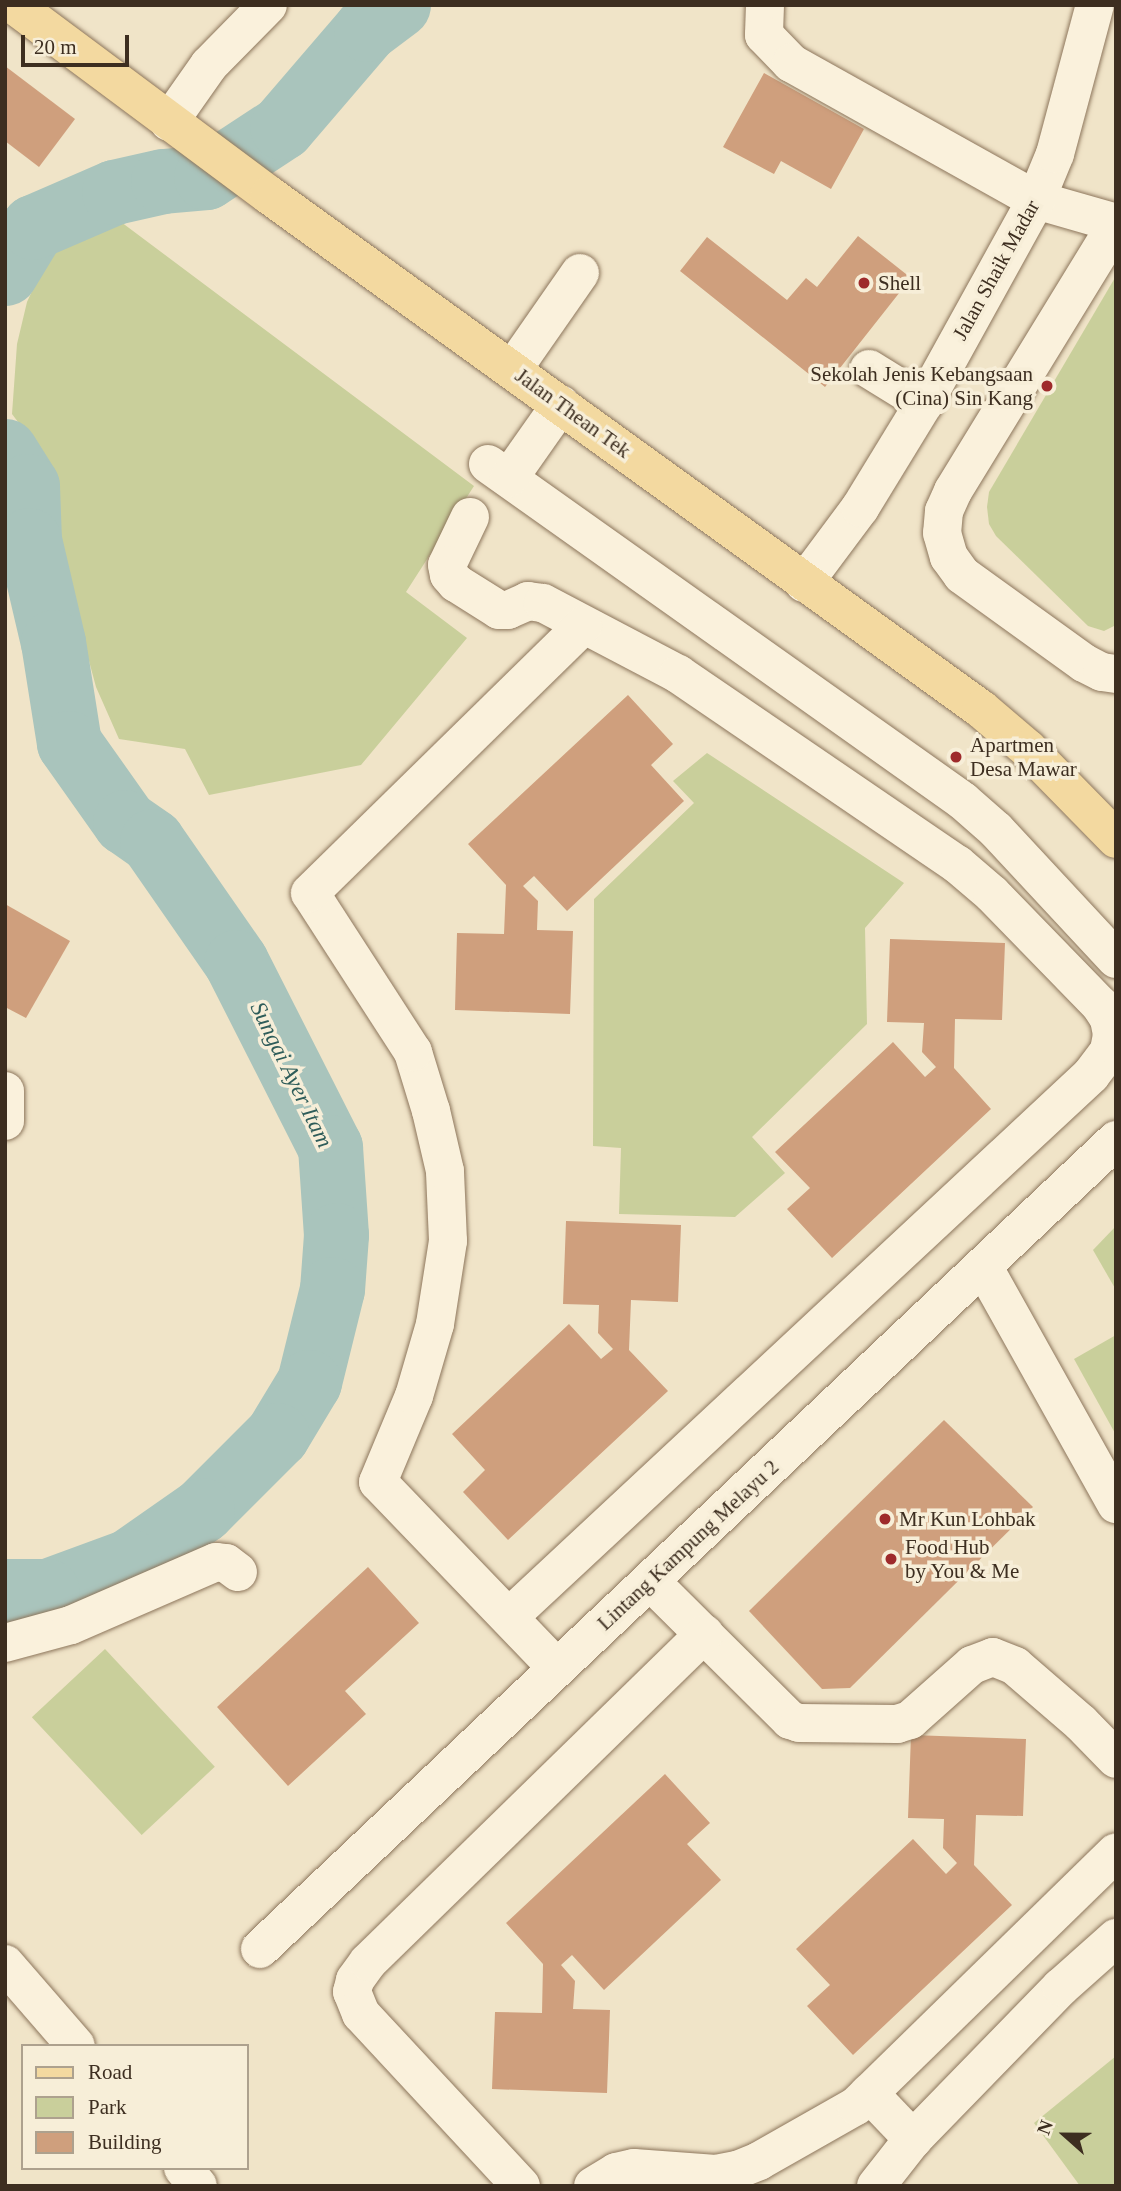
<!DOCTYPE html>
<style>
body{margin:0}
#map{position:relative;width:1121px;height:2191px;overflow:hidden;background:#f0e4c8;font-family:"Times New Roman",serif}
div>[style]{position:absolute}
.green>*{inset:0;background:#c9cf9b;transform-origin:0 0}
.river>*{height:65px;margin:-32.5px;padding:0 32.5px;transform-origin:32.5px;border-radius:32.5px;background:#a9c4bc}
.building>*{inset:0;background:#cf9f7d}
.roads{filter:drop-shadow(0 0 2px #8d765c) drop-shadow(0 0 2px #8d765c)}
.minor>*{height:38px;margin:-19px;padding:0 19px;transform-origin:19px;border-radius:19px;background:#faf1dc}
.major>*{height:38px;margin:-19px;padding:0 19px;transform-origin:19px;border-radius:19px;background:#f3d9a0}
.dots>*{width:19px;height:19px;translate:-50% -50%;box-sizing:border-box;border:4px solid #f7eed8;border-radius:50%}
span{translate:-50% -50%;white-space:nowrap;text-align:center;line-height:1.15;-webkit-text-stroke:7px #f7eed8;paint-order:stroke}
.street-label{font-size:21px;color:#3d2e20}
.poi-label{font-size:21px;color:#3d2e20}
.left{translate:0 -50%;text-align:left}
.right{translate:-100% -50%;text-align:right}
.water-label{font-size:23px;color:#2f5d5a;font-style:italic}
.frame{position:absolute;inset:0;border:7px solid #3d2e20;pointer-events:none}
.legend{position:absolute;left:21px;top:2044px;width:228px;height:126px;box-sizing:border-box;background:#f7eed8;border:2px solid #ada18e;margin:0;padding:9px 12px;list-style:none;font-size:21px;color:#3d2e20}
.legend li{display:flex;align-items:center;gap:14px;height:35px}
.legend b{width:35px;border:2px solid #ada18e}
.north{position:absolute;left:1030px;top:2100px;width:70px;height:70px;-webkit-text-stroke:5px #f7eed8;paint-order:stroke;rotate:291deg;font-size:19px;font-weight:700;line-height:28px;text-align:center;color:#3d2e20}
.north::after{content:'';display:block;margin:auto;width:24px;height:32px;background:#3d2e20;clip-path:polygon(50% 0,100% 100%,50% 72%,0 100%)}
.scale{position:absolute;left:21px;top:35px;width:108px;height:32px;box-sizing:border-box;border:4px solid #3d2e20;border-top:0;padding-left:9px;font-size:21px;line-height:24px;white-space:nowrap;color:#3d2e20;-webkit-text-stroke:5px #f7eed8;paint-order:stroke}
</style>
<div id="map">
<div class="green">
<i style="clip-path:polygon(117px 219px,474px 486px,406px 592px,467px 638px,361px 765px,209px 795px,185px 749px,119px 739px,96px 687px,63px 564px,57px 474px,12px 414px,17px 344px,27px 302px,53px 246px)"></i>
<i style="clip-path:polygon(1116px 276px,1116px 625px,1104px 631px,1088px 626px,996px 536px,989px 524px,987px 507px,989px 492px)"></i>
<i style="clip-path:polygon(707px 753px,904px 883px,865px 928px,867px 1024px,752px 1137px,785px 1173px,735px 1217px,619px 1214px,621px 1148px,593px 1146px,594px 899px,694px 803px,673px 781px)"></i>
<i style="clip-path:polygon(1116px 1226px,1116px 1290px,1093px 1250px)"></i>
<i style="clip-path:polygon(1116px 1335px,1116px 1435px,1074px 1359px)"></i>
<i style="left:105px;top:1649px;width:161px;height:100px;rotate:47deg"></i>
<i style="clip-path:polygon(1116px 2056px,1116px 2186px,1080px 2186px,1034px 2123px)"></i>
</div>
<div class="river">
<i style="left:5px;top:273px;width:54px;rotate:-58.7deg"></i>
<i style="left:33px;top:227px;width:88px;rotate:-23.4deg"></i>
<i style="left:114px;top:192px;width:50px;rotate:-12.7deg"></i>
<i style="left:163px;top:181px;width:43px;rotate:-5.3deg"></i>
<i style="left:206px;top:177px;width:91px;rotate:-33.3deg"></i>
<i style="left:282px;top:127px;width:129px;rotate:-49.4deg"></i>
<i style="left:366px;top:29px;width:40px;rotate:-37deg"></i>
<i style="left:5px;top:451px;width:41px;rotate:57.8deg"></i>
<i style="left:27px;top:486px;width:54px;rotate:87.9deg"></i>
<i style="left:29px;top:540px;width:105px;rotate:76.8deg"></i>
<i style="left:53px;top:642px;width:102px;rotate:81deg"></i>
<i style="left:69px;top:743px;width:97px;rotate:54.7deg"></i>
<i style="left:125px;top:822px;width:33px;rotate:35deg"></i>
<i style="left:152px;top:841px;width:147px;rotate:55.2deg"></i>
<i style="left:236px;top:962px;width:208px;rotate:63.1deg"></i>
<i style="left:330px;top:1147px;width:88px;rotate:86.1deg"></i>
<i style="left:336px;top:1235px;width:54px;rotate:94.2deg"></i>
<i style="left:332px;top:1289px;width:96px;rotate:103.9deg"></i>
<i style="left:309px;top:1382px;width:62px;rotate:121.1deg"></i>
<i style="left:277px;top:1435px;width:106px;rotate:135deg"></i>
<i style="left:202px;top:1510px;width:89px;rotate:145.1deg"></i>
<i style="left:129px;top:1561px;width:87px;rotate:159.9deg"></i>
<i style="left:47px;top:1591px;width:42px;rotate:180deg"></i>
</div>
<div class="building">
<i style="clip-path:polygon(5px 66px,75px 119px,39px 167px,5px 141px)"></i>
<i style="clip-path:polygon(764px 73px,864px 129px,831px 189px,781px 161px,774px 174px,723px 147px)"></i>
<i style="clip-path:polygon(858px 236px,911px 278px,825px 387px,680px 271px,707px 237px,787px 300px,806px 278px,817px 287px)"></i>
<i style="clip-path:polygon(628px 695px,673px 744px,651px 765px,684px 801px,567px 911px,534px 876px,523px 886px,538px 901px,537px 930px,573px 931px,570px 1014px,455px 1010px,457px 933px,504px 934px,506px 885px,468px 844px)"></i>
<i style="clip-path:polygon(5px 904px,70px 941px,26px 1018px,5px 1007px)"></i>
<i style="clip-path:polygon(890px 939px,1005px 943px,1002px 1020px,955px 1019px,954px 1068px,991px 1109px,832px 1258px,787px 1209px,810px 1188px,775px 1152px,893px 1042px,925px 1077px,936px 1067px,922px 1052px,924px 1023px,887px 1022px)"></i>
<i style="clip-path:polygon(566px 1221px,681px 1225px,678px 1302px,631px 1300px,629px 1350px,668px 1391px,508px 1540px,463px 1492px,485px 1470px,452px 1434px,569px 1324px,601px 1359px,613px 1349px,598px 1333px,599px 1305px,563px 1304px)"></i>
<i style="clip-path:polygon(944px 1420px,1033px 1507px,850px 1688px,822px 1689px,749px 1611px)"></i>
<i style="clip-path:polygon(368px 1567px,419px 1623px,345px 1691px,366px 1714px,288px 1786px,217px 1707px)"></i>
<i style="clip-path:polygon(911px 1735px,1026px 1739px,1023px 1816px,976px 1815px,974px 1865px,1012px 1905px,853px 2055px,807px 2006px,830px 1985px,796px 1949px,913px 1839px,946px 1874px,957px 1863px,943px 1848px,944px 1819px,908px 1818px)"></i>
<i style="clip-path:polygon(665px 1774px,710px 1823px,687px 1844px,721px 1880px,604px 1990px,572px 1955px,561px 1965px,575px 1981px,573px 2009px,610px 2010px,607px 2093px,492px 2089px,495px 2012px,542px 2013px,543px 1964px,506px 1923px)"></i>
</div>
<div class="roads">
<div class="minor">
<i style="left:765px;top:5px;width:30px;rotate:92deg"></i>
<i style="left:764px;top:35px;width:39px;rotate:46deg"></i>
<i style="left:791px;top:63px;width:281px;rotate:29.2deg"></i>
<i style="left:1036px;top:200px;width:83px;rotate:16deg"></i>
<i style="left:169px;top:122px;width:70px;rotate:-54.9deg"></i>
<i style="left:209px;top:65px;width:84px;rotate:-45.5deg"></i>
<i style="left:1116px;top:225px;width:312px;rotate:121.5deg"></i>
<i style="left:953px;top:491px;width:22px;rotate:114deg"></i>
<i style="left:944px;top:511px;width:22px;rotate:95deg"></i>
<i style="left:942px;top:533px;width:25px;rotate:74deg"></i>
<i style="left:949px;top:557px;width:22px;rotate:54deg"></i>
<i style="left:962px;top:575px;width:150px;rotate:35.8deg"></i>
<i style="left:1084px;top:663px;width:20px;rotate:27deg"></i>
<i style="left:1102px;top:672px;width:14px;rotate:8deg"></i>
<i style="left:513px;top:369px;width:117px;rotate:-55.1deg"></i>
<i style="left:869px;top:369px;width:65px;rotate:31.7deg"></i>
<i style="left:488px;top:464px;width:582px;rotate:35.35deg"></i>
<i style="left:963px;top:801px;width:44px;rotate:41.3deg"></i>
<i style="left:996px;top:830px;width:176px;rotate:47.1deg"></i>
<i style="left:509px;top:478px;width:90px;rotate:-54.9deg"></i>
<i style="left:470px;top:517px;width:53px;rotate:115.6deg"></i>
<i style="left:447px;top:565px;width:10px;rotate:79deg"></i>
<i style="left:449px;top:575px;width:11px;rotate:49deg"></i>
<i style="left:456px;top:583px;width:51px;rotate:32.1deg"></i>
<i style="left:499px;top:610px;width:9px"></i>
<i style="left:508px;top:610px;width:22px;rotate:-24deg"></i>
<i style="left:528px;top:601px;width:15px;rotate:8deg"></i>
<i style="left:543px;top:603px;width:153px;rotate:27.7deg"></i>
<i style="left:678px;top:674px;width:338px;rotate:34.3deg"></i>
<i style="left:957px;top:864px;width:46px;rotate:40.6deg"></i>
<i style="left:992px;top:894px;width:155px;rotate:45.8deg"></i>
<i style="left:1100px;top:1005px;width:17px;rotate:57deg"></i>
<i style="left:1109px;top:1019px;width:16px;rotate:79deg"></i>
<i style="left:1112px;top:1035px;width:16px;rotate:101deg"></i>
<i style="left:1109px;top:1051px;width:30px;rotate:127deg"></i>
<i style="left:1091px;top:1075px;width:794px;rotate:137.04deg"></i>
<i style="left:804px;top:583px;width:94px;rotate:-53.3deg"></i>
<i style="left:860px;top:508px;width:123px;rotate:-58.6deg"></i>
<i style="left:924px;top:403px;width:232px;rotate:-61.1deg"></i>
<i style="left:1036px;top:200px;width:50px;rotate:-67.6deg"></i>
<i style="left:1055px;top:154px;width:154px;rotate:-75deg"></i>
<i style="left:5px;top:1091px;width:30px;rotate:90deg"></i>
<i style="left:983px;top:1266px;width:273px;rotate:60.8deg"></i>
<i style="left:650px;top:1581px;width:197px;rotate:44.8deg"></i>
<i style="left:790px;top:1720px;width:9px;rotate:18deg"></i>
<i style="left:799px;top:1723px;width:98px;rotate:0.6deg"></i>
<i style="left:897px;top:1724px;width:14px;rotate:-17deg"></i>
<i style="left:910px;top:1720px;width:83px;rotate:-41.6deg"></i>
<i style="left:972px;top:1665px;width:22px;rotate:-21deg"></i>
<i style="left:993px;top:1657px;width:24px;rotate:22deg"></i>
<i style="left:1015px;top:1666px;width:87px;rotate:40.8deg"></i>
<i style="left:1081px;top:1723px;width:50px;rotate:45.8deg"></i>
<i style="left:5px;top:1643px;width:68px;rotate:-15.3deg"></i>
<i style="left:71px;top:1625px;width:158px;rotate:-23.5deg"></i>
<i style="left:216px;top:1562px;width:10px;rotate:6deg"></i>
<i style="left:226px;top:1563px;width:15px;rotate:37deg"></i>
<i style="left:557px;top:1668px;width:258px;rotate:-133.9deg"></i>
<i style="left:378px;top:1482px;width:93px;rotate:-67.3deg"></i>
<i style="left:414px;top:1396px;width:75px;rotate:-73.7deg"></i>
<i style="left:435px;top:1324px;width:84px;rotate:-81.1deg"></i>
<i style="left:448px;top:1241px;width:70px;rotate:-92.5deg"></i>
<i style="left:445px;top:1171px;width:62px;rotate:-103.1deg"></i>
<i style="left:431px;top:1111px;width:62px;rotate:-107deg"></i>
<i style="left:413px;top:1052px;width:189px;rotate:-122.9deg"></i>
<i style="left:310px;top:893px;width:382px;rotate:-44.4deg"></i>
<i style="left:260px;top:1949px;width:1178px;rotate:-43.38deg"></i>
<i style="left:5px;top:1964px;width:108px;rotate:49.1deg"></i>
<i style="left:869px;top:2093px;width:64px;rotate:46.3deg"></i>
<i style="left:183px;top:2168px;width:23px;rotate:50deg"></i>
<i style="left:521px;top:2186px;width:235px;rotate:-132.9deg"></i>
<i style="left:361px;top:2014px;width:24px;rotate:-112deg"></i>
<i style="left:352px;top:1992px;width:12px;rotate:-76deg"></i>
<i style="left:355px;top:1980px;width:22px;rotate:-54deg"></i>
<i style="left:368px;top:1962px;width:470px;rotate:-44.3deg"></i>
<i style="left:593px;top:2186px;width:27px;rotate:-31deg"></i>
<i style="left:616px;top:2172px;width:18px;rotate:-13deg"></i>
<i style="left:634px;top:2168px;width:82px;rotate:4.2deg"></i>
<i style="left:716px;top:2174px;width:21px;rotate:-11deg"></i>
<i style="left:737px;top:2170px;width:24px;rotate:-22deg"></i>
<i style="left:759px;top:2161px;width:112px;rotate:-29.6deg"></i>
<i style="left:856px;top:2106px;width:363px;rotate:-44.3deg"></i>
<i style="left:876px;top:2186px;width:60px;rotate:-51.8deg"></i>
<i style="left:913px;top:2139px;width:212px;rotate:-45.8deg"></i>
<i style="left:1061px;top:1987px;width:74px;rotate:-41.7deg"></i>
</div>
<div class="major">
<i style="left:14px;top:5px;width:318px;rotate:36.7deg"></i>
<i style="left:269px;top:195px;width:878px;rotate:35.83deg"></i>
<i style="left:981px;top:709px;width:62px;rotate:40.4deg"></i>
<i style="left:1028px;top:749px;width:126px;rotate:45.6deg"></i>
</div>
</div>
<div class="dots">
<i style="left:864px;top:283px;background:#9e2a2b"></i>
<i style="left:1047px;top:386px;background:#9e2a2b"></i>
<i style="left:956px;top:757px;background:#9e2a2b"></i>
<i style="left:885px;top:1519px;background:#9e2a2b"></i>
<i style="left:891px;top:1559px;background:#9e2a2b"></i>
</div>
<div class="street-label">
<span style="left:996px;top:270px;rotate:-61deg">Jalan Shaik Madar</span>
<span style="left:573px;top:413px;rotate:36deg">Jalan Thean Tek</span>
<span style="left:688px;top:1545px;rotate:-43deg">Lintang Kampung Melayu 2</span>
</div>
<div class="poi-label">
<span class="left" style="left:878px;top:283px">Shell</span>
<span class="right" style="left:1033px;top:386px">Sekolah Jenis Kebangsaan<br>(Cina) Sin Kang</span>
<span class="left" style="left:970px;top:757px">Apartmen<br>Desa Mawar</span>
<span class="left" style="left:899px;top:1519px">Mr Kun Lohbak</span>
<span class="left" style="left:905px;top:1559px">Food Hub<br>by You &amp; Me</span>
</div>
<div class="water-label">
<span style="left:291px;top:1075px;rotate:64deg">Sungai Ayer Itam</span>
</div>
<div class="frame"></div>
<ul class="legend">
<li><b style="height:9px;background:#f3d9a0"></b>Road</li>
<li><b style="height:19px;background:#c9cf9b"></b>Park</li>
<li><b style="height:19px;background:#cf9f7d"></b>Building</li>
</ul>
<div class="north">N</div>
<div class="scale">20 m</div>
</div>
